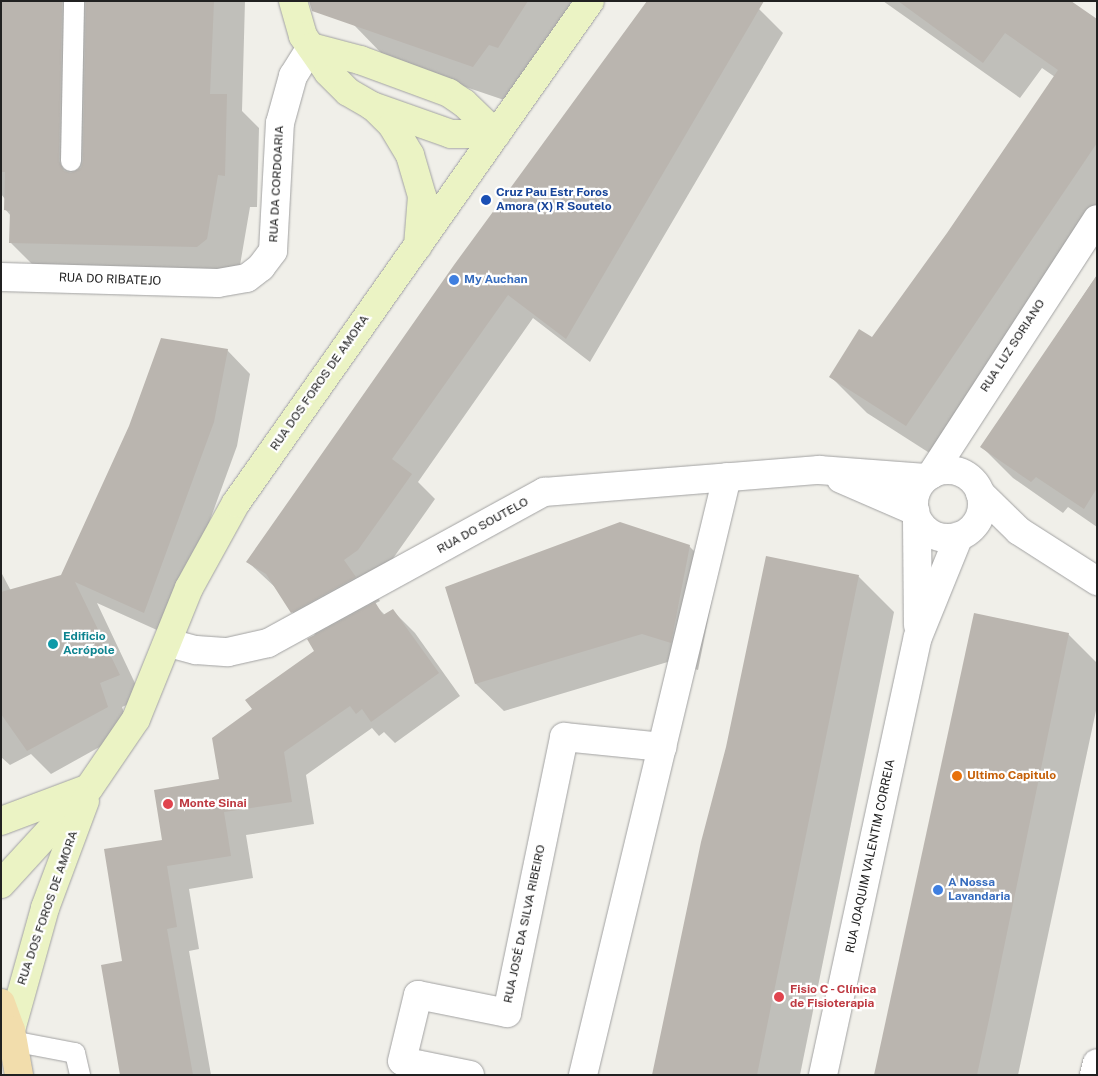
<!DOCTYPE html>
<meta charset="utf-8">
<style>
body{margin:0}
#map{position:relative;width:1098px;height:1076px;overflow:hidden;background:#f0efe9;font-family:"Public Sans",sans-serif}
div>[style]{position:absolute}
.shadow>*{inset:0;background:#0003}
.building>*{inset:0;background:#bab5af}
.roads{filter:drop-shadow(0 0 1px #a2a2a2) drop-shadow(0 0 1px #a2a2a2)}
.lane>*{height:20px;margin:-10px;padding:0 10px;transform-origin:10px;border-radius:10px;background:#fff}
.street>*{height:28px;margin:-14px;padding:0 14px;transform-origin:14px;border-radius:14px;background:#fff}
.street>.ring{margin:-14px;padding:0;box-sizing:content-box;background:none;border:28px solid #fff;border-radius:50%}
.secondary>*{height:28px;margin:-14px;padding:0 14px;transform-origin:14px;border-radius:14px;background:#ebf3c4}
.primary>*{height:28px;margin:-14px;padding:0 14px;transform-origin:14px;border-radius:14px;background:#f2ddac}
.dots>*{width:14px;height:14px;translate:-50% -50%;box-sizing:border-box;border:2px solid #fff;border-radius:50%}
span{translate:-50% -50%;white-space:nowrap;text-align:center;line-height:1.15;-webkit-text-stroke:4.5px #fff;paint-order:stroke}
.street-label{font-size:12px;color:#212121}
.transit-label{font-size:12px;color:#164399;font-weight:700}
.left{translate:0 -50%;text-align:left}
.shop-label{font-size:12px;color:#366cbe;font-weight:700}
.culture-label{font-size:12px;color:#0d838f;font-weight:700}
.food-label{font-size:12px;color:#c56008;font-weight:700}
.health-label{font-size:12px;color:#be3a42;font-weight:700}
.frame{position:absolute;inset:0;border:2px solid #212121;pointer-events:none}
</style>
<div id="map">
<div class="shadow">
<i style="clip-path:polygon(1px 1px,245px 1px,242px 111px,259px 128px,257px 207px,250px 207px,239px 271px,43px 275px,11px 243px,11px 216px,5px 209px,5px 199px,1px 194px)"></i>
<i style="clip-path:polygon(350px 1px,587px 1px,510px 102px,389px 61px,353px 24px)"></i>
<i style="clip-path:polygon(883px 1px,1039px 1px,1097px 21px,1097px 233px,942px 461px,867px 413px,831px 377px,872px 339px,948px 234px,1055px 77px,1042px 68px,1020px 98px)"></i>
<i style="clip-path:polygon(759px 9px,783px 33px,590px 362px,533px 318px,418px 482px,435px 499px,382px 574px,368px 584px,380px 601px,374px 604px,385px 615px,392px 610px,415px 633px,460px 696px,395px 743px,384px 732px,379px 736px,372px 728px,306px 775px,314px 824px,246px 835px,253px 878px,189px 889px,199px 949px,189px 951px,211px 1075px,121px 1075px,124px 962px,164px 841px,220px 780px,254px 709px,316px 651px,316px 636px,292px 612px,277px 589px,248px 562px)"></i>
<i style="clip-path:polygon(1097px 275px,1097px 527px,1068px 507px,1063px 513px,1013px 478px,982px 447px)"></i>
<i style="clip-path:polygon(227px 350px,250px 374px,237px 446px,168px 635px,97px 603px,142px 698px,122px 707px,130px 730px,51px 774px,31px 754px,10px 765px,1px 757px,1px 572px,11px 591px,62px 576px)"></i>
<i style="clip-path:polygon(689px 546px,717px 574px,698px 670px,671px 661px,504px 711px,476px 684px,447px 588px)"></i>
<i style="clip-path:polygon(858px 576px,894px 612px,800px 1075px,654px 1075px,727px 747px)"></i>
<i style="clip-path:polygon(1068px 634px,1097px 663px,1097px 706px,1018px 1075px,875px 1075px)"></i>
</div>
<div class="building">
<i style="clip-path:polygon(1px 1px,62px 1px,59px 161px,64px 171px,71px 173px,81px 168px,83px 161px,86px 1px,214px 1px,210px 94px,227px 94px,225px 176px,218px 175px,207px 239px,197px 247px,9px 243px,10px 211px,4px 210px,5px 172px,1px 172px)"></i>
<i style="clip-path:polygon(309px 1px,528px 1px,498px 48px,489px 45px,473px 67px,312px 11px)"></i>
<i style="clip-path:polygon(647px 1px,764px 1px,566px 339px,508px 295px,392px 459px,412px 474px,358px 550px,344px 560px,356px 577px,291px 613px,266px 574px,246px 562px,454px 265px)"></i>
<i style="clip-path:polygon(898px 1px,1071px 1px,1097px 19px,1097px 143px,906px 426px,829px 377px,859px 329px,872px 337px,947px 233px,1058px 70px,1005px 33px,983px 63px)"></i>
<i style="clip-path:polygon(1097px 275px,1097px 488px,1084px 509px,1036px 477px,1031px 482px,980px 447px)"></i>
<i style="clip-path:polygon(161px 338px,228px 349px,214px 422px,144px 613px,75px 582px,120px 675px,100px 683px,108px 707px,27px 751px,1px 714px,1px 592px,61px 575px,129px 426px)"></i>
<i style="clip-path:polygon(620px 522px,690px 545px,671px 643px,642px 634px,475px 684px,445px 587px)"></i>
<i style="clip-path:polygon(766px 556px,859px 575px,757px 1075px,652px 1075px,701px 842px,726px 747px)"></i>
<i style="clip-path:polygon(375px 602px,383px 615px,393px 609px,439px 673px,371px 722px,362px 709px,356px 714px,350px 706px,284px 752px,292px 802px,224px 812px,231px 856px,167px 866px,177px 927px,167px 929px,193px 1075px,120px 1075px,101px 965px,122px 961px,104px 849px,162px 840px,154px 790px,219px 779px,212px 738px,252px 709px,245px 700px,314px 651px,307px 639px)"></i>
<i style="clip-path:polygon(974px 613px,1069px 633px,990px 1015px,977px 1075px,874px 1075px)"></i>
</div>
<div class="roads">
<div class="lane">
<i style="left:71px;top:161px;width:160px;rotate:-88.9deg"></i>
<i style="left:12px;top:1041px;width:64px;rotate:10.8deg"></i>
<i style="left:75px;top:1053px;width:23px;rotate:77deg"></i>
</div>
<div class="street">
<i style="left:1px;top:277px;width:217px;rotate:1.6deg"></i>
<i style="left:218px;top:283px;width:29px;rotate:-10deg"></i>
<i style="left:247px;top:278px;width:18px;rotate:-38deg"></i>
<i style="left:261px;top:267px;width:20px;rotate:-53deg"></i>
<i style="left:273px;top:251px;width:128px;rotate:-86.9deg"></i>
<i style="left:280px;top:123px;width:49px;rotate:-74.5deg"></i>
<i style="left:293px;top:76px;width:34px;rotate:-58deg"></i>
<i class="ring" style="left:914px;top:470px;width:40px;height:40px"></i>
<i style="left:931px;top:475px;width:305px;rotate:-57deg"></i>
<i style="left:841px;top:479px;width:81px;rotate:23.4deg"></i>
<i style="left:980px;top:493px;width:54px;rotate:44.3deg"></i>
<i style="left:1019px;top:531px;width:93px;rotate:32.7deg"></i>
<i style="left:917px;top:520px;width:105px;rotate:89.5deg"></i>
<i style="left:169px;top:643px;width:28px;rotate:15deg"></i>
<i style="left:196px;top:650px;width:32px;rotate:4deg"></i>
<i style="left:228px;top:652px;width:41px;rotate:-12.7deg"></i>
<i style="left:268px;top:643px;width:315px;rotate:-28.7deg"></i>
<i style="left:544px;top:492px;width:276px;rotate:-4.6deg"></i>
<i style="left:819px;top:470px;width:107px;rotate:4.3deg"></i>
<i style="left:470px;top:1075px;width:69px;rotate:-168.4deg"></i>
<i style="left:402px;top:1061px;width:68px;rotate:-76.4deg"></i>
<i style="left:418px;top:995px;width:91px;rotate:11.4deg"></i>
<i style="left:507px;top:1013px;width:282px;rotate:-78.3deg"></i>
<i style="left:564px;top:737px;width:99px;rotate:5.8deg"></i>
<i style="left:583px;top:1075px;width:615px;rotate:-76.46deg"></i>
<i style="left:823px;top:1075px;width:448px;rotate:-77.8deg"></i>
<i style="left:918px;top:637px;width:109px;rotate:-67.9deg"></i>
<i style="left:1094px;top:1075px;width:12px;rotate:-76deg"></i>
</div>
<div class="secondary">
<i style="left:293px;top:1px;width:36px;rotate:74deg"></i>
<i style="left:303px;top:36px;width:44px;rotate:55.2deg"></i>
<i style="left:328px;top:72px;width:28px;rotate:45deg"></i>
<i style="left:348px;top:92px;width:28px;rotate:30deg"></i>
<i style="left:372px;top:106px;width:84px;rotate:19.5deg"></i>
<i style="left:451px;top:134px;width:45px"></i>
<i style="left:311px;top:47px;width:51px;rotate:14.9deg"></i>
<i style="left:360px;top:60px;width:95px;rotate:20.3deg"></i>
<i style="left:449px;top:93px;width:18px;rotate:34deg"></i>
<i style="left:464px;top:103px;width:45px;rotate:44.1deg"></i>
<i style="left:375px;top:108px;width:24px;rotate:45deg"></i>
<i style="left:392px;top:125px;width:35px;rotate:59deg"></i>
<i style="left:410px;top:155px;width:43px;rotate:73.7deg"></i>
<i style="left:422px;top:196px;width:50px;rotate:94.6deg"></i>
<i style="left:1px;top:821px;width:91px;rotate:-20.6deg"></i>
<i style="left:1px;top:884px;width:130px;rotate:-47.5deg"></i>
<i style="left:89px;top:788px;width:83px;rotate:-55.7deg"></i>
<i style="left:136px;top:719px;width:141px;rotate:-68deg"></i>
<i style="left:189px;top:588px;width:97px;rotate:-61.1deg"></i>
<i style="left:236px;top:503px;width:614px;rotate:-54.81deg"></i>
<i style="left:11px;top:1030px;width:127px;rotate:-74.4deg"></i>
<i style="left:45px;top:908px;width:114px;rotate:-69.5deg"></i>
</div>
<div class="primary">
<i style="left:1px;top:1003px;width:29px;rotate:70deg"></i>
<i style="left:11px;top:1030px;width:46px;rotate:79.9deg"></i>
</div>
</div>
<div class="dots">
<i style="left:486px;top:200px;background:#1a4fb4"></i>
<i style="left:454px;top:280px;background:#3f7fe0"></i>
<i style="left:53px;top:644px;background:#0f9aa8"></i>
<i style="left:957px;top:776px;background:#e8710a"></i>
<i style="left:168px;top:804px;background:#e0444e"></i>
<i style="left:938px;top:890px;background:#3f7fe0"></i>
<i style="left:779px;top:997px;background:#e0444e"></i>
</div>
<div class="street-label">
<span style="left:277px;top:184px;rotate:-87deg">RUA DA CORDOARIA</span>
<span style="left:110px;top:280px;rotate:2deg">RUA DO RIBATEJO</span>
<span style="left:1013px;top:346px;rotate:-57deg">RUA LUZ SORIANO</span>
<span style="left:320px;top:383px;rotate:-55deg">RUA DOS FOROS DE AMORA</span>
<span style="left:483px;top:526px;rotate:-29deg">RUA DO SOUTELO</span>
<span style="left:871px;top:856px;rotate:-78deg">RUA JOAQUIM VALENTIM CORREIA</span>
<span style="left:48px;top:908px;rotate:-71deg">RUA DOS FOROS DE AMORA</span>
<span style="left:525px;top:924px;rotate:-78deg">RUA JOSÉ DA SILVA RIBEIRO</span>
</div>
<div class="transit-label">
<span class="left" style="left:496px;top:200px">Cruz Pau Estr Foros<br>Amora (X) R Soutelo</span>
</div>
<div class="shop-label">
<span class="left" style="left:464px;top:280px">My Auchan</span>
<span class="left" style="left:948px;top:890px">A Nossa<br>Lavandaria</span>
</div>
<div class="culture-label">
<span class="left" style="left:63px;top:644px">Edificio<br>Acrópole</span>
</div>
<div class="food-label">
<span class="left" style="left:967px;top:776px">Ultimo Capitulo</span>
</div>
<div class="health-label">
<span class="left" style="left:179px;top:804px">Monte Sinai</span>
<span class="left" style="left:790px;top:997px">Fisio C - Clínica<br>de Fisioterapia</span>
</div>
<div class="frame"></div>
</div>
